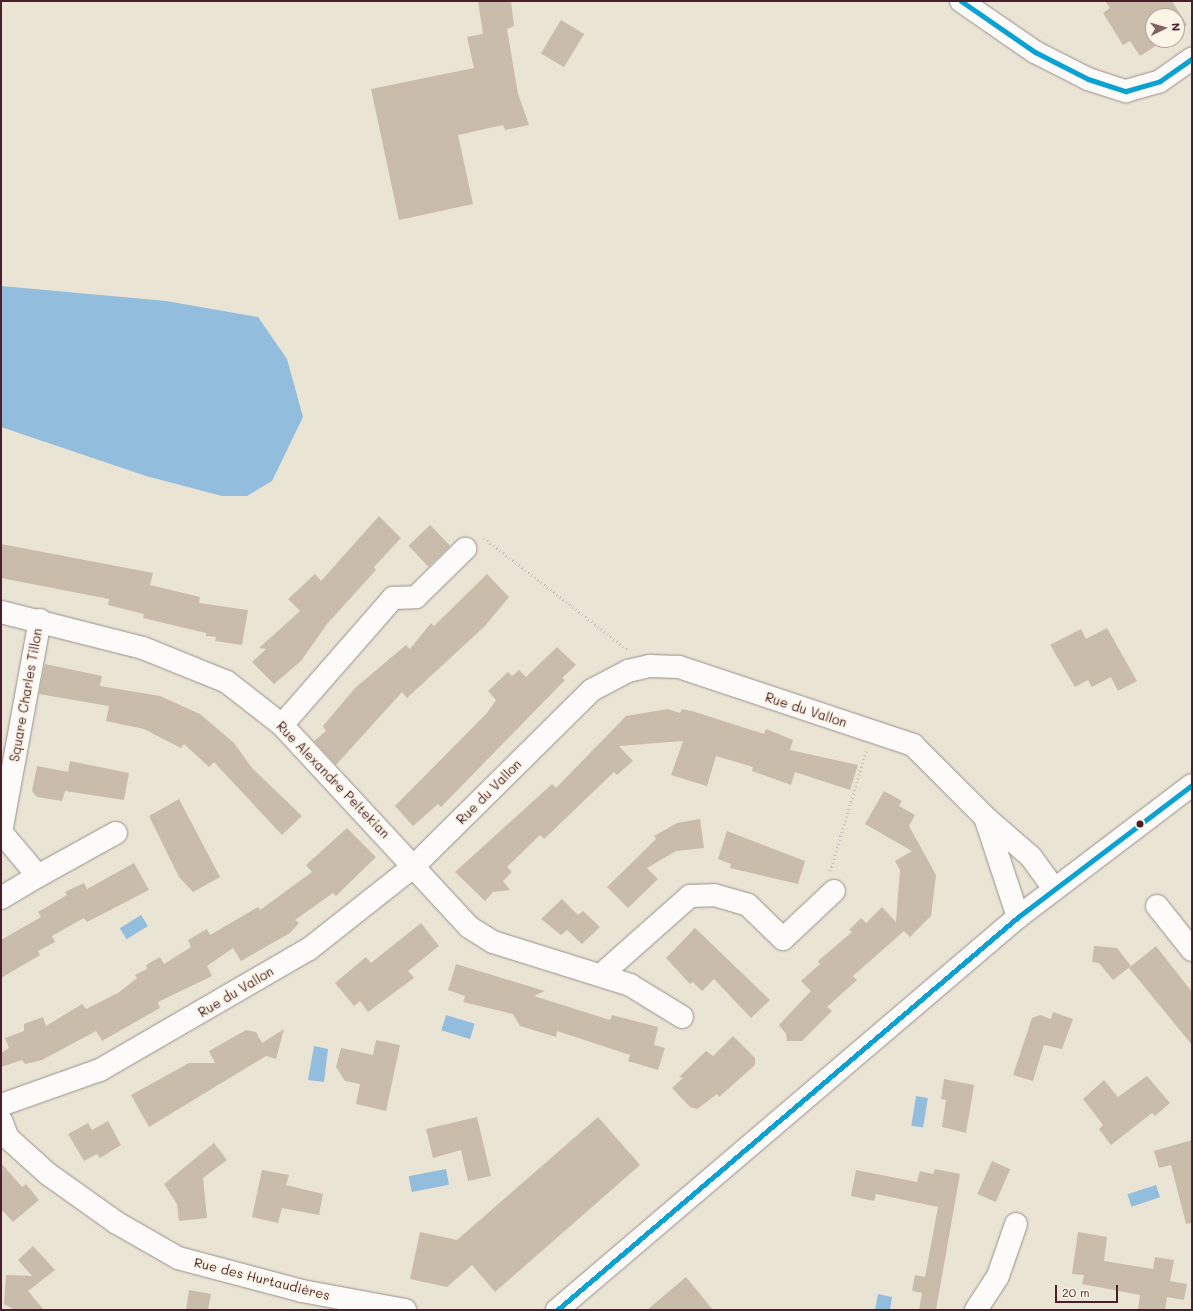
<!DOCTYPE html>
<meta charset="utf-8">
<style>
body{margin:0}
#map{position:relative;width:1193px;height:1311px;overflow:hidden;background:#eae4d5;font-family:Mali,sans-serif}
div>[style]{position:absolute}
.water>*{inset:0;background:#92bddd;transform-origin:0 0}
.building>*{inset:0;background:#cabcab;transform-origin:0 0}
.path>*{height:2.5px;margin-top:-1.25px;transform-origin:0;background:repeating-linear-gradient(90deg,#c3bdbc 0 1px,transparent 0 4px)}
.roads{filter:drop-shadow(0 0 1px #998f89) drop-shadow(0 0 1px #998f89)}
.minor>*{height:22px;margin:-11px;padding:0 11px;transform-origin:11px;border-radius:11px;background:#fcfbf9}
.major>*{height:22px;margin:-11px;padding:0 11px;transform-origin:11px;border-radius:11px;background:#fcfbf9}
.bus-1>*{height:5px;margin:-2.5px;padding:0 2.5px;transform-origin:2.5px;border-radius:2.5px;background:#0ba2d3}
.dots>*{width:11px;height:11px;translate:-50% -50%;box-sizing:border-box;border:2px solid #fcf5e5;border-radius:50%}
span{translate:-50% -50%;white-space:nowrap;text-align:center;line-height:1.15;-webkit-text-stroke:3.5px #fcf5e5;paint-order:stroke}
.street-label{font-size:13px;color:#4a1f2b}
.frame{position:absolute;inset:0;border:2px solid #4a1f2b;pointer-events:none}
.north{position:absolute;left:1145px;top:8px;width:40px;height:40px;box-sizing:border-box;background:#fcf5e5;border:1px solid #b59f9b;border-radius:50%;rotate:85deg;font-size:11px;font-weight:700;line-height:16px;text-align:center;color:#4a1f2b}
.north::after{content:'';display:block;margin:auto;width:14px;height:18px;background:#826466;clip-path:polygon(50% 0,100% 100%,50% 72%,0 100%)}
.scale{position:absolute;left:1055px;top:1285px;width:63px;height:18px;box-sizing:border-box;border:2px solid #4a1f2b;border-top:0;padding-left:5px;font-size:12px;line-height:14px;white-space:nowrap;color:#4a1f2b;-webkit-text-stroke:3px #fcf5e5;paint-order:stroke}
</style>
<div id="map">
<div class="water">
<i style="clip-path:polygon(1px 286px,166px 301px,258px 317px,287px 359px,303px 417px,272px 481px,247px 496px,222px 496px,146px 476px,1px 427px)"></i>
<i style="left:141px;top:915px;width:13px;height:25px;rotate:58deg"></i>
<i style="left:446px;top:1015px;width:30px;height:16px;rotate:17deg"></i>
<i style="clip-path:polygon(314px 1046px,328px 1049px,324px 1082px,308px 1080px)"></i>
<i style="left:916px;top:1096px;width:12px;height:30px;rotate:9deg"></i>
<i style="left:446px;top:1169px;width:16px;height:38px;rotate:79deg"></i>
<i style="left:1156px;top:1185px;width:13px;height:30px;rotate:72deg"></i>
<i style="clip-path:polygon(878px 1294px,892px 1297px,890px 1310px,875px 1310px)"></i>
</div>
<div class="building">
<i style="clip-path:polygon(478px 1px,511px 1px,514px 26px,507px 29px,518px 94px,529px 125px,505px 130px,503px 125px,458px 135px,473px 204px,399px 220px,371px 89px,474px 68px,467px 37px,483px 34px)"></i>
<i style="clip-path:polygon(1105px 1px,1172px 1px,1187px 25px,1177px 32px,1177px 16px,1153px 16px,1153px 40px,1165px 40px,1140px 56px,1130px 41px,1123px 45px,1103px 13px,1110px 8px)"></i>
<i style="left:561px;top:20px;width:27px;height:39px;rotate:31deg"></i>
<i style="clip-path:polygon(379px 516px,401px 538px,374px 567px,376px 570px,327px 624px,301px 661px,274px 684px,252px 662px,266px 649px,259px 648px,300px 611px,288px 599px,315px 574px,321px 581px)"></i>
<i style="left:430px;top:525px;width:29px;height:30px;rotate:46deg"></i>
<i style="clip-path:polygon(1px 544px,153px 573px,150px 585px,200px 597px,199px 603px,248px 610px,242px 645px,215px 641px,216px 637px,206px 636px,206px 633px,143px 618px,144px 614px,108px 605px,109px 599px,1px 578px)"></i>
<i style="clip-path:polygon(487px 574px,509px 597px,485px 626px,407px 698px,402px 692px,336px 765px,314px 741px,326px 731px,323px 726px,355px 688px,406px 645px,410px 649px,431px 623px,434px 626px)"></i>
<i style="clip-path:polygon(1107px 628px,1137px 681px,1118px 691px,1111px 677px,1092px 687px,1088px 680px,1075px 687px,1050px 645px,1081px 629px,1086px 639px)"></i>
<i style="clip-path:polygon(557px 647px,576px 665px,562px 678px,565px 680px,441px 807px,438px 804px,413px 826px,395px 806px,487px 713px,496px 700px,488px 691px,508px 672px,512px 676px,519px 670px,526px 677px)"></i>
<i style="clip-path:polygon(45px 664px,102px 676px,100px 686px,160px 696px,200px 714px,234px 743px,252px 768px,302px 816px,282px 835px,214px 762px,209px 767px,184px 744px,181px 748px,144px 729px,106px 721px,109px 706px,39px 694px)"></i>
<i style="clip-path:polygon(668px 709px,680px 713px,682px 709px,692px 711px,764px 734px,766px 729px,793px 740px,790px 750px,858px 765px,850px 790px,795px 772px,791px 785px,752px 771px,753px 767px,716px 756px,707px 786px,671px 775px,683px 741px,619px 746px,633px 761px,617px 775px,614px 772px,544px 839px,540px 835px,507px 867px,512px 872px,503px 881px,510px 890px,493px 892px,485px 901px,455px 872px,552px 784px,556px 788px,626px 716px)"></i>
<i style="clip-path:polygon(70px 761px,129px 773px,124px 800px,65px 791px,62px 801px,37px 797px,32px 791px,37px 766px,68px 772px)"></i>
<i style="clip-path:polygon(884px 791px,902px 801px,899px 806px,915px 815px,909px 826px,936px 875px,931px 916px,910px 937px,904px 931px,853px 976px,857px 980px,827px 1007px,832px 1011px,802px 1041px,787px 1041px,786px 1034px,779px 1025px,811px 991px,801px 981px,820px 964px,818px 961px,852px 932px,849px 930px,861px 918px,866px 923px,882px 907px,896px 922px,900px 870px,895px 861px,912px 851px,865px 824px)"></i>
<i style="clip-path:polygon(179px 799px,220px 877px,193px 892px,179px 877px,149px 816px)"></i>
<i style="clip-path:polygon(700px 819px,704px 848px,676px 851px,647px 868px,658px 879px,628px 908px,607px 887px,656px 839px,654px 836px,677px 823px)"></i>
<i style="clip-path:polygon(347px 828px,376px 857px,336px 896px,333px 893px,295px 920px,299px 923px,290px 933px,241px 961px,233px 948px,207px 966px,212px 976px,158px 1002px,160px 1008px,102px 1041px,96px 1031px,42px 1060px,25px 1064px,22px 1060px,1px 1067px,1px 1053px,9px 1048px,5px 1038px,24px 1031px,24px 1024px,43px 1017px,46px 1026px,82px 1004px,86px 1009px,118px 993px,137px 978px,135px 975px,147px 969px,146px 965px,160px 957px,164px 964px,191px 947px,188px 940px,207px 929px,210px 935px,258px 907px,260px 910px,312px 872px,306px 865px)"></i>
<i style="clip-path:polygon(727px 831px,805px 861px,798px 884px,730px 868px,731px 864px,718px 859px)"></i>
<i style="clip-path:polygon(134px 863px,149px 890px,87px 922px,84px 918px,52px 936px,55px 942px,38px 951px,40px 955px,1px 978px,1px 940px,41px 917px,38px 912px,67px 895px,65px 892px,84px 883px,87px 889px)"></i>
<i style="clip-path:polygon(562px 899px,578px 915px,583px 911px,600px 927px,582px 944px,567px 930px,561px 935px,541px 919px)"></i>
<i style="clip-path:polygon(421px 923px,439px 946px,408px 971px,414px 978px,368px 1012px,360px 1001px,354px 1006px,335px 983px,366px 957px,371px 963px)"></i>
<i style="clip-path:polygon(695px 928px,770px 1000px,751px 1018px,714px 979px,702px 991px,693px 982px,690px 984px,666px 958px)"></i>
<i style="clip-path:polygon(1094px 946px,1117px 948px,1131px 966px,1113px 980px,1099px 963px,1092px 962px)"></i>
<i style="clip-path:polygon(1156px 946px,1192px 992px,1192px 1045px,1129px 968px)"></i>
<i style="clip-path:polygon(456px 964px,545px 991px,534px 996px,610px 1020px,612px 1015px,658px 1027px,654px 1045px,665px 1048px,658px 1070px,628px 1061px,630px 1055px,557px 1031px,556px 1037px,520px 1026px,513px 1014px,463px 1002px,465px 996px,448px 990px)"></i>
<i style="clip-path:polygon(1053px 1012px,1073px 1019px,1062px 1049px,1044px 1045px,1033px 1081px,1013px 1075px,1032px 1018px,1040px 1015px,1051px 1019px)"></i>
<i style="clip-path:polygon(284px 1029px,276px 1059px,266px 1056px,149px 1127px,131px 1095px,189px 1063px,215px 1063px,209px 1051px,246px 1030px,256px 1032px,262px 1043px)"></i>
<i style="clip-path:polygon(733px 1036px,755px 1058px,755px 1065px,719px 1097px,717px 1094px,697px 1109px,690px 1107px,672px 1088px,683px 1078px,679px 1077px,706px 1051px,713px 1056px)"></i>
<i style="clip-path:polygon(376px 1040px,400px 1045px,386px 1111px,356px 1104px,360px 1084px,345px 1081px,336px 1067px,341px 1048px,373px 1055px)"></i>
<i style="clip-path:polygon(1147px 1076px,1170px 1103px,1155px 1116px,1152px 1113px,1111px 1145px,1099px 1129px,1103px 1125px,1083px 1099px,1104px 1080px,1118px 1097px)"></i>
<i style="clip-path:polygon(944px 1079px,974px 1085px,966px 1133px,942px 1127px,946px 1100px,941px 1099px)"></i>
<i style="clip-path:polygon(477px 1117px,491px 1176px,468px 1181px,461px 1150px,433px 1158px,426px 1129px)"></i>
<i style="clip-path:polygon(598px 1117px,640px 1165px,495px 1292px,472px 1265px,447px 1287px,410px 1279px,420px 1232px,457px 1240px)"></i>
<i style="clip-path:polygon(108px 1121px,121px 1145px,100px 1158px,97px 1154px,84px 1161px,68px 1134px,88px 1123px,92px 1130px)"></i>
<i style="clip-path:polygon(1192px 1140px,1192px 1223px,1186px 1224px,1171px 1165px,1159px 1168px,1154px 1151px)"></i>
<i style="clip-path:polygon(214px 1143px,227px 1160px,203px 1178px,207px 1218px,179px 1221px,177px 1204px,164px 1184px)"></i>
<i style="left:992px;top:1161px;width:20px;height:36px;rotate:24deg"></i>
<i style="clip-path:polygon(1px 1163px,22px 1187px,26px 1184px,39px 1200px,13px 1222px,1px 1209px)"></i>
<i style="clip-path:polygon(935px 1169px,960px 1174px,936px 1310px,919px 1310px,922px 1293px,912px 1291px,915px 1275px,925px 1277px,938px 1207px,876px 1194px,874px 1201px,851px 1196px,856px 1170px,917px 1182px,920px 1171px,933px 1174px)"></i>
<i style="clip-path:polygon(262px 1170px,289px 1175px,286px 1185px,323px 1194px,319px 1215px,282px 1208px,278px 1223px,252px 1217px)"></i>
<i style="clip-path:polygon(1078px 1232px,1107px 1237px,1104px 1261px,1153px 1269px,1155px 1257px,1174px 1260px,1170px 1281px,1187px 1284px,1184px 1300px,1167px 1297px,1165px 1310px,1138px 1310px,1140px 1295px,1082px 1284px,1084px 1275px,1072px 1274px)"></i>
<i style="clip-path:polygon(33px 1246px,55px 1270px,28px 1291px,44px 1310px,15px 1310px,4px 1304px,6px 1275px,32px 1276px,18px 1260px)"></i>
<i style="clip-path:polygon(686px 1277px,713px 1310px,647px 1310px)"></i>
<i style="clip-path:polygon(189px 1290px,211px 1294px,208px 1310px,186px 1310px)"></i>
</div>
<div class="path">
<i style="left:484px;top:538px;width:181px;rotate:37.8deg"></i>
<i style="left:830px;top:871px;width:125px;rotate:-73.3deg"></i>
</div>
<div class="roads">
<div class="minor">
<i style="left:961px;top:1px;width:90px;rotate:34.6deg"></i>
<i style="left:1035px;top:52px;width:59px;rotate:27deg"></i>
<i style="left:1088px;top:79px;width:40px;rotate:18deg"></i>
<i style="left:1126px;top:91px;width:35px;rotate:-16deg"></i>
<i style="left:1160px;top:81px;width:39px;rotate:-35deg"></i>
<i style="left:1px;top:612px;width:146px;rotate:14.2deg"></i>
<i style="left:143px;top:648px;width:91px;rotate:22deg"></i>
<i style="left:227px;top:682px;width:70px;rotate:38deg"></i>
<i style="left:282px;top:725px;width:275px;rotate:47.2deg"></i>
<i style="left:469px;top:927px;width:28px;rotate:32deg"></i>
<i style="left:493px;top:942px;width:144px;rotate:17.4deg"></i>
<i style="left:630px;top:985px;width:61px;rotate:31.6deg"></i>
<i style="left:40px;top:620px;width:216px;rotate:100.4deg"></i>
<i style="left:1px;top:832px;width:57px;rotate:49.9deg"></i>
<i style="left:38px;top:876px;width:89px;rotate:-28.9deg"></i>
<i style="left:282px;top:725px;width:169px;rotate:-48.8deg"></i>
<i style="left:393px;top:598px;width:23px;rotate:-2deg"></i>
<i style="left:416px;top:597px;width:69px;rotate:-44.4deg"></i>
<i style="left:1px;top:898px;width:43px;rotate:-30.7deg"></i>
<i style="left:1157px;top:906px;width:56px;rotate:51.5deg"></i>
<i style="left:1018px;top:917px;width:105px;rotate:-108.3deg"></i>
<i style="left:985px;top:817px;width:61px;rotate:41deg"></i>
<i style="left:1031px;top:857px;width:39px;rotate:54deg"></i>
<i style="left:602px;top:974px;width:118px;rotate:-41.6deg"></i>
<i style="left:690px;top:896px;width:24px;rotate:-2deg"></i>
<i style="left:714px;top:895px;width:35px;rotate:16deg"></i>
<i style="left:748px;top:905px;width:49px;rotate:44.2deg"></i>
<i style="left:783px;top:939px;width:70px;rotate:-43.3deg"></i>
<i style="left:1px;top:1105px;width:105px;rotate:-19.5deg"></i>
<i style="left:100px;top:1070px;width:241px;rotate:-30.1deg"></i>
<i style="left:309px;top:949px;width:134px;rotate:-38.3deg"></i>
<i style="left:414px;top:866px;width:250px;rotate:-44.7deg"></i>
<i style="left:592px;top:690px;width:41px;rotate:-27.8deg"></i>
<i style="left:628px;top:671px;width:23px;rotate:-13deg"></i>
<i style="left:650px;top:666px;width:29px;rotate:2deg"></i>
<i style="left:679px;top:667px;width:247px;rotate:18.4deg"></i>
<i style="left:913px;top:745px;width:102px;rotate:45deg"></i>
<i style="left:1px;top:1120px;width:19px;rotate:69deg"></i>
<i style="left:8px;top:1138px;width:54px;rotate:42deg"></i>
<i style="left:48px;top:1174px;width:85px;rotate:35.4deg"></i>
<i style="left:117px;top:1223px;width:70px;rotate:29.8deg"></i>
<i style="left:178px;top:1258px;width:128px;rotate:14.9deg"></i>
<i style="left:302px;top:1291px;width:105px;rotate:10.5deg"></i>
<i style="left:976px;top:1310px;width:40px;rotate:-57.1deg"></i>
<i style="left:998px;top:1276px;width:55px;rotate:-70.9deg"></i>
</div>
<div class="major">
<i style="left:557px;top:1310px;width:606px;rotate:-40.45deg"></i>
<i style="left:1018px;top:917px;width:218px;rotate:-37.2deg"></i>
</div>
</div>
<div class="bus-1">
<i style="left:961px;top:1px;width:90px;rotate:34.6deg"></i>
<i style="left:1035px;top:52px;width:59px;rotate:27deg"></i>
<i style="left:1088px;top:79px;width:40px;rotate:18deg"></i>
<i style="left:1126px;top:91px;width:35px;rotate:-16deg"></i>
<i style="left:1160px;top:81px;width:39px;rotate:-35deg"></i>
<i style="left:557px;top:1310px;width:606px;rotate:-40.45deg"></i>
<i style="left:1018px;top:917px;width:218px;rotate:-37.2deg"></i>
</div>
<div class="dots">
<i style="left:1140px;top:824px;background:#4a1f2b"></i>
</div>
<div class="street-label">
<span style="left:26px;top:695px;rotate:-80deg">Square Charles Tillon</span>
<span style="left:806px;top:710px;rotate:18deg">Rue du Vallon</span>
<span style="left:333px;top:780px;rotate:46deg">Rue Alexandre Peltekian</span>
<span style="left:489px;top:792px;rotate:-45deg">Rue du Vallon</span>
<span style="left:236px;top:992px;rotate:-31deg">Rue du Vallon</span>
<span style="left:262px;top:1279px;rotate:14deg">Rue des Hurtaudières</span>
</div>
<div class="frame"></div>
<div class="north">N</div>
<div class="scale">20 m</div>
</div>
